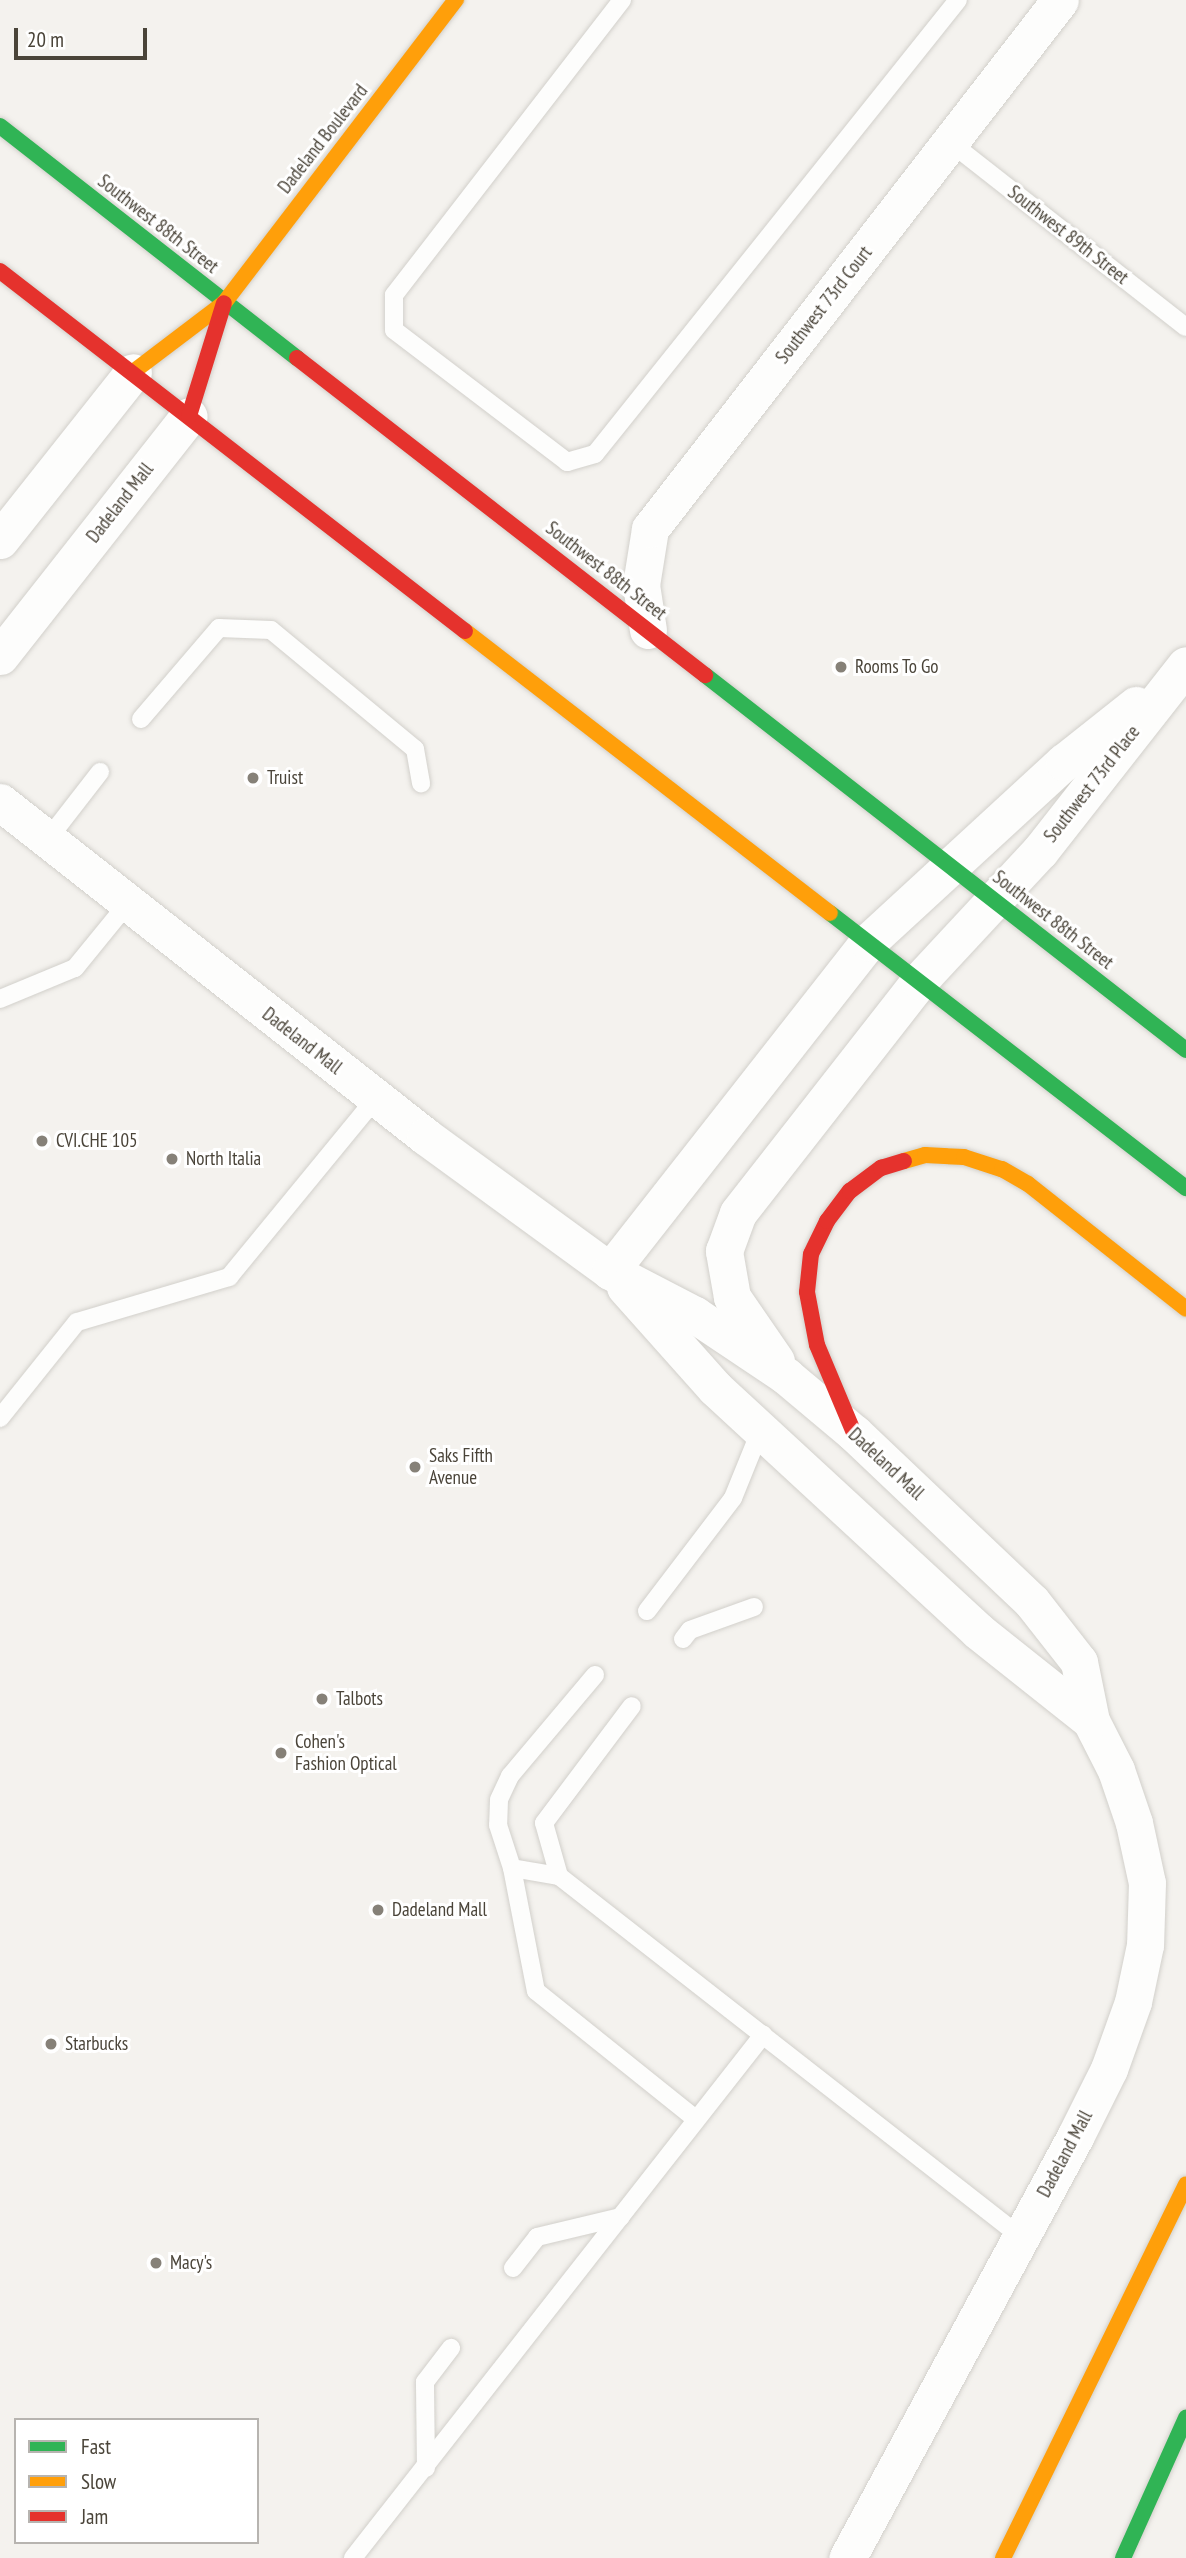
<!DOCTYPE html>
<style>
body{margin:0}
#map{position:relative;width:1186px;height:2558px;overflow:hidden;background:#f4f2ee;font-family:"PT Sans Narrow",sans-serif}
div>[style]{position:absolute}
.roads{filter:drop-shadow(0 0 2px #d2d0cb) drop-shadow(0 0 2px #d2d0cb)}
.lane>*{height:18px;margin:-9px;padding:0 9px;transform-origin:9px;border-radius:9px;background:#fdfdfc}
.street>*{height:37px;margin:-18.5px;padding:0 18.5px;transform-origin:18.5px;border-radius:18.5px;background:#fdfdfc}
.fast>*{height:16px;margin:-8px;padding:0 8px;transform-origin:8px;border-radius:8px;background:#30b455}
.slow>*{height:16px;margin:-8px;padding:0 8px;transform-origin:8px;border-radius:8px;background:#ff9f0a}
.jam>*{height:16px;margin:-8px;padding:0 8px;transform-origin:8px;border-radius:8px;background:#e5322d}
.dots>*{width:19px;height:19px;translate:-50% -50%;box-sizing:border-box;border:4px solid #fff;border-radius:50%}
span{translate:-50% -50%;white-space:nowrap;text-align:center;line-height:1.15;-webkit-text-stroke:6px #fff;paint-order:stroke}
.street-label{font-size:19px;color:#4a4439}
.poi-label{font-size:19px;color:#4a4439}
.left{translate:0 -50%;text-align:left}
.legend{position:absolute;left:14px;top:2418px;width:245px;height:126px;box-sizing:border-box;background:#fff;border:2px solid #b7b4b0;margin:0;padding:9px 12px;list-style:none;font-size:21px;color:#4a4439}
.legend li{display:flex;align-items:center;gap:14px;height:35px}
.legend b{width:35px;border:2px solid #b7b4b0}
.scale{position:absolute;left:14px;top:28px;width:133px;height:32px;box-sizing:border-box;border:4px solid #4a4439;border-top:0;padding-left:9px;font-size:21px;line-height:24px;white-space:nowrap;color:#4a4439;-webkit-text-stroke:5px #fff;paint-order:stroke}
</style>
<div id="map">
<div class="roads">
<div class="lane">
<i style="left:622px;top:0;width:373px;rotate:127.7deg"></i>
<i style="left:394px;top:295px;width:35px;rotate:90deg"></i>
<i style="left:394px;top:330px;width:218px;rotate:37.3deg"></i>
<i style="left:567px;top:462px;width:29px;rotate:-16deg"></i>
<i style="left:595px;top:454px;width:581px;rotate:-51.36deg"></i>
<i style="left:951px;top:143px;width:298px;rotate:38.1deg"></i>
<i style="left:141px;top:719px;width:120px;rotate:-49.4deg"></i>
<i style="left:219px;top:628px;width:52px;rotate:2.2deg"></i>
<i style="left:271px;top:630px;width:187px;rotate:39.6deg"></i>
<i style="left:415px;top:749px;width:35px;rotate:80deg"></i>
<i style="left:48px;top:839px;width:85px;rotate:-52.2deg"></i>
<i style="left:0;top:999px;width:81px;rotate:-22.5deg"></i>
<i style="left:75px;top:968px;width:84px;rotate:-50.8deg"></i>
<i style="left:0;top:1418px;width:123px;rotate:-51.3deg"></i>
<i style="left:77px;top:1322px;width:159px;rotate:-16.5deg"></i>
<i style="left:229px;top:1277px;width:230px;rotate:-50.6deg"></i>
<i style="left:647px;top:1611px;width:142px;rotate:-52.7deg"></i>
<i style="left:733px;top:1498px;width:74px;rotate:-67.9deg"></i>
<i style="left:683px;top:1639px;width:11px;rotate:-52deg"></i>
<i style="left:690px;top:1630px;width:68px;rotate:-19.8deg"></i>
<i style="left:595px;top:1675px;width:132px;rotate:130.1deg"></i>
<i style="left:510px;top:1776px;width:26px;rotate:115deg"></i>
<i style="left:499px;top:1800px;width:25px;rotate:92deg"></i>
<i style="left:498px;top:1825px;width:45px;rotate:72deg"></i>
<i style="left:512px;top:1868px;width:125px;rotate:79deg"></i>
<i style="left:536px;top:1991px;width:205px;rotate:38.7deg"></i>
<i style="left:512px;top:1868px;width:48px;rotate:9.7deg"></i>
<i style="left:559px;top:1876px;width:586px;rotate:38deg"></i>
<i style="left:559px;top:1876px;width:55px;rotate:-105.8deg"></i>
<i style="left:544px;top:1823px;width:146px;rotate:-53.1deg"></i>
<i style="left:513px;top:2268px;width:39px;rotate:-52deg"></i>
<i style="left:537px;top:2237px;width:86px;rotate:-13.4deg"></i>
<i style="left:426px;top:2468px;width:86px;rotate:-90.7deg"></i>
<i style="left:425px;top:2382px;width:43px;rotate:-52.6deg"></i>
<i style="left:353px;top:2558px;width:665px;rotate:-51.91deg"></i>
</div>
<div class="street">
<i style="left:0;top:540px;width:214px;rotate:-51.6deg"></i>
<i style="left:648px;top:630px;width:46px;rotate:-98.8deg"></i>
<i style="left:641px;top:585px;width:57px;rotate:-80.9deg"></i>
<i style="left:650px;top:529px;width:669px;rotate:-52.22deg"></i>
<i style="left:0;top:656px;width:305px;rotate:-51.8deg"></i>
<i style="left:0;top:802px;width:541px;rotate:38.16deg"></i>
<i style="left:425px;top:1136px;width:229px;rotate:36.1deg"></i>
<i style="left:610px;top:1271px;width:96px;rotate:27.4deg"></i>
<i style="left:695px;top:1315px;width:110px;rotate:33.8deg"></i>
<i style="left:786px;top:1376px;width:89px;rotate:40deg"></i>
<i style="left:854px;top:1433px;width:245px;rotate:43.5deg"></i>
<i style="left:1032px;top:1602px;width:76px;rotate:51.9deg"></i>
<i style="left:1079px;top:1662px;width:60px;rotate:78.5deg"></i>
<i style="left:1091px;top:1721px;width:55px;rotate:63deg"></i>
<i style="left:1116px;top:1770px;width:56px;rotate:71.2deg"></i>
<i style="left:1134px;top:1823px;width:61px;rotate:77.8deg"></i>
<i style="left:1147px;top:1883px;width:62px;rotate:91.8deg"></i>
<i style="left:1145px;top:1945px;width:58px;rotate:101.9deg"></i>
<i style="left:1133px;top:2002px;width:71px;rotate:109.7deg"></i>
<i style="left:1109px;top:2069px;width:76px;rotate:116.6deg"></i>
<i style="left:1075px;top:2137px;width:479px;rotate:118.4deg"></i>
<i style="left:610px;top:1271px;width:418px;rotate:-51.9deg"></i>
<i style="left:868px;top:942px;width:266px;rotate:-42.6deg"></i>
<i style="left:1064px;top:762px;width:92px;rotate:-38.4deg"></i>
<i style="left:625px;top:1287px;width:135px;rotate:48.3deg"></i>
<i style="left:715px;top:1388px;width:358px;rotate:42.7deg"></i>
<i style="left:978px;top:1631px;width:144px;rotate:38.5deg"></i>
<i style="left:776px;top:1361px;width:78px;rotate:-124.5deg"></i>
<i style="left:732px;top:1297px;width:47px;rotate:-99.9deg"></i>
<i style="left:724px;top:1251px;width:40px;rotate:-69.8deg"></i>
<i style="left:738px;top:1213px;width:294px;rotate:-52deg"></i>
<i style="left:919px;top:981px;width:178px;rotate:-47.1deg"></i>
<i style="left:1040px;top:851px;width:236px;rotate:-51.9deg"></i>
</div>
<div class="fast">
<i style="left:0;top:126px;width:377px;rotate:38deg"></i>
<i style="left:705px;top:675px;width:610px;rotate:37.94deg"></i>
<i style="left:830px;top:913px;width:450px;rotate:37.7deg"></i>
<i style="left:1123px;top:2558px;width:154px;rotate:-65.8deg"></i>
</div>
<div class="slow">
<i style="left:133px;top:372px;width:114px;rotate:-37.2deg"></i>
<i style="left:224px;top:303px;width:382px;rotate:-52.6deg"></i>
<i style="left:465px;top:631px;width:461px;rotate:37.7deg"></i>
<i style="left:904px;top:1161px;width:22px;rotate:-16deg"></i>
<i style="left:925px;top:1155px;width:39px;rotate:3deg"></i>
<i style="left:964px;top:1157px;width:40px;rotate:18deg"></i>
<i style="left:1002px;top:1169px;width:30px;rotate:30deg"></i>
<i style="left:1028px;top:1184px;width:201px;rotate:38.3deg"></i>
<i style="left:1003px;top:2558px;width:416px;rotate:-63.9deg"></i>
</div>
<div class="jam">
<i style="left:0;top:271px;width:588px;rotate:37.75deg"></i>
<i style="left:297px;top:358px;width:517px;rotate:37.85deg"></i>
<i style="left:189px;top:416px;width:118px;rotate:-72.8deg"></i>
<i style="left:854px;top:1433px;width:95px;rotate:-112.8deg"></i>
<i style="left:817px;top:1345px;width:54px;rotate:-100.7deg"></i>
<i style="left:807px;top:1292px;width:38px;rotate:-84deg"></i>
<i style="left:811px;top:1254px;width:37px;rotate:-64deg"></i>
<i style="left:827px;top:1221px;width:38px;rotate:-53deg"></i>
<i style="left:850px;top:1191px;width:39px;rotate:-37deg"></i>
<i style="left:881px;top:1168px;width:24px;rotate:-17deg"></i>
</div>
</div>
<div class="dots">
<i style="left:841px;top:667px;background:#868178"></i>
<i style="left:253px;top:778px;background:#868178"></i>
<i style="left:42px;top:1141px;background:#868178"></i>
<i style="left:172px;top:1159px;background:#868178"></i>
<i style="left:415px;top:1467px;background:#868178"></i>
<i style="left:322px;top:1699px;background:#868178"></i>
<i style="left:281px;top:1753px;background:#868178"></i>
<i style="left:378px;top:1910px;background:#868178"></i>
<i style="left:51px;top:2044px;background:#868178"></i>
<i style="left:156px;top:2263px;background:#868178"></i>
</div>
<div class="street-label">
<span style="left:323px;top:139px;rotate:-52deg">Dadeland Boulevard</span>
<span style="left:158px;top:224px;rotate:38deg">Southwest 88th Street</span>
<span style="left:1068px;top:235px;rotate:38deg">Southwest 89th Street</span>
<span style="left:824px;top:305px;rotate:-52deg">Southwest 73rd Court</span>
<span style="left:120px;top:503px;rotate:-52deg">Dadeland Mall</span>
<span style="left:606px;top:571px;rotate:38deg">Southwest 88th Street</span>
<span style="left:1092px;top:784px;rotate:-52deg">Southwest 73rd Place</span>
<span style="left:1053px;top:920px;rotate:38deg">Southwest 88th Street</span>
<span style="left:302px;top:1041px;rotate:38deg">Dadeland Mall</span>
<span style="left:886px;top:1464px;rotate:43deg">Dadeland Mall</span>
<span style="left:1065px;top:2154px;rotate:-62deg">Dadeland Mall</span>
</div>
<div class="poi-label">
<span class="left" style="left:855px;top:667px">Rooms To Go</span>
<span class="left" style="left:267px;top:778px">Truist</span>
<span class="left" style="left:56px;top:1141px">CVI.CHE 105</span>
<span class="left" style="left:186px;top:1159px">North Italia</span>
<span class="left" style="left:429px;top:1467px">Saks Fifth<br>Avenue</span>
<span class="left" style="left:336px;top:1699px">Talbots</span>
<span class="left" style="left:295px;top:1753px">Cohen's<br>Fashion Optical</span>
<span class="left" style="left:392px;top:1910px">Dadeland Mall</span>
<span class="left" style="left:65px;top:2044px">Starbucks</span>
<span class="left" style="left:170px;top:2263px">Macy's</span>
</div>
<ul class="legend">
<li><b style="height:9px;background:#30b455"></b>Fast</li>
<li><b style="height:9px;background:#ff9f0a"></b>Slow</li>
<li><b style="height:9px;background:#e5322d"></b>Jam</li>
</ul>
<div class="scale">20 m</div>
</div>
